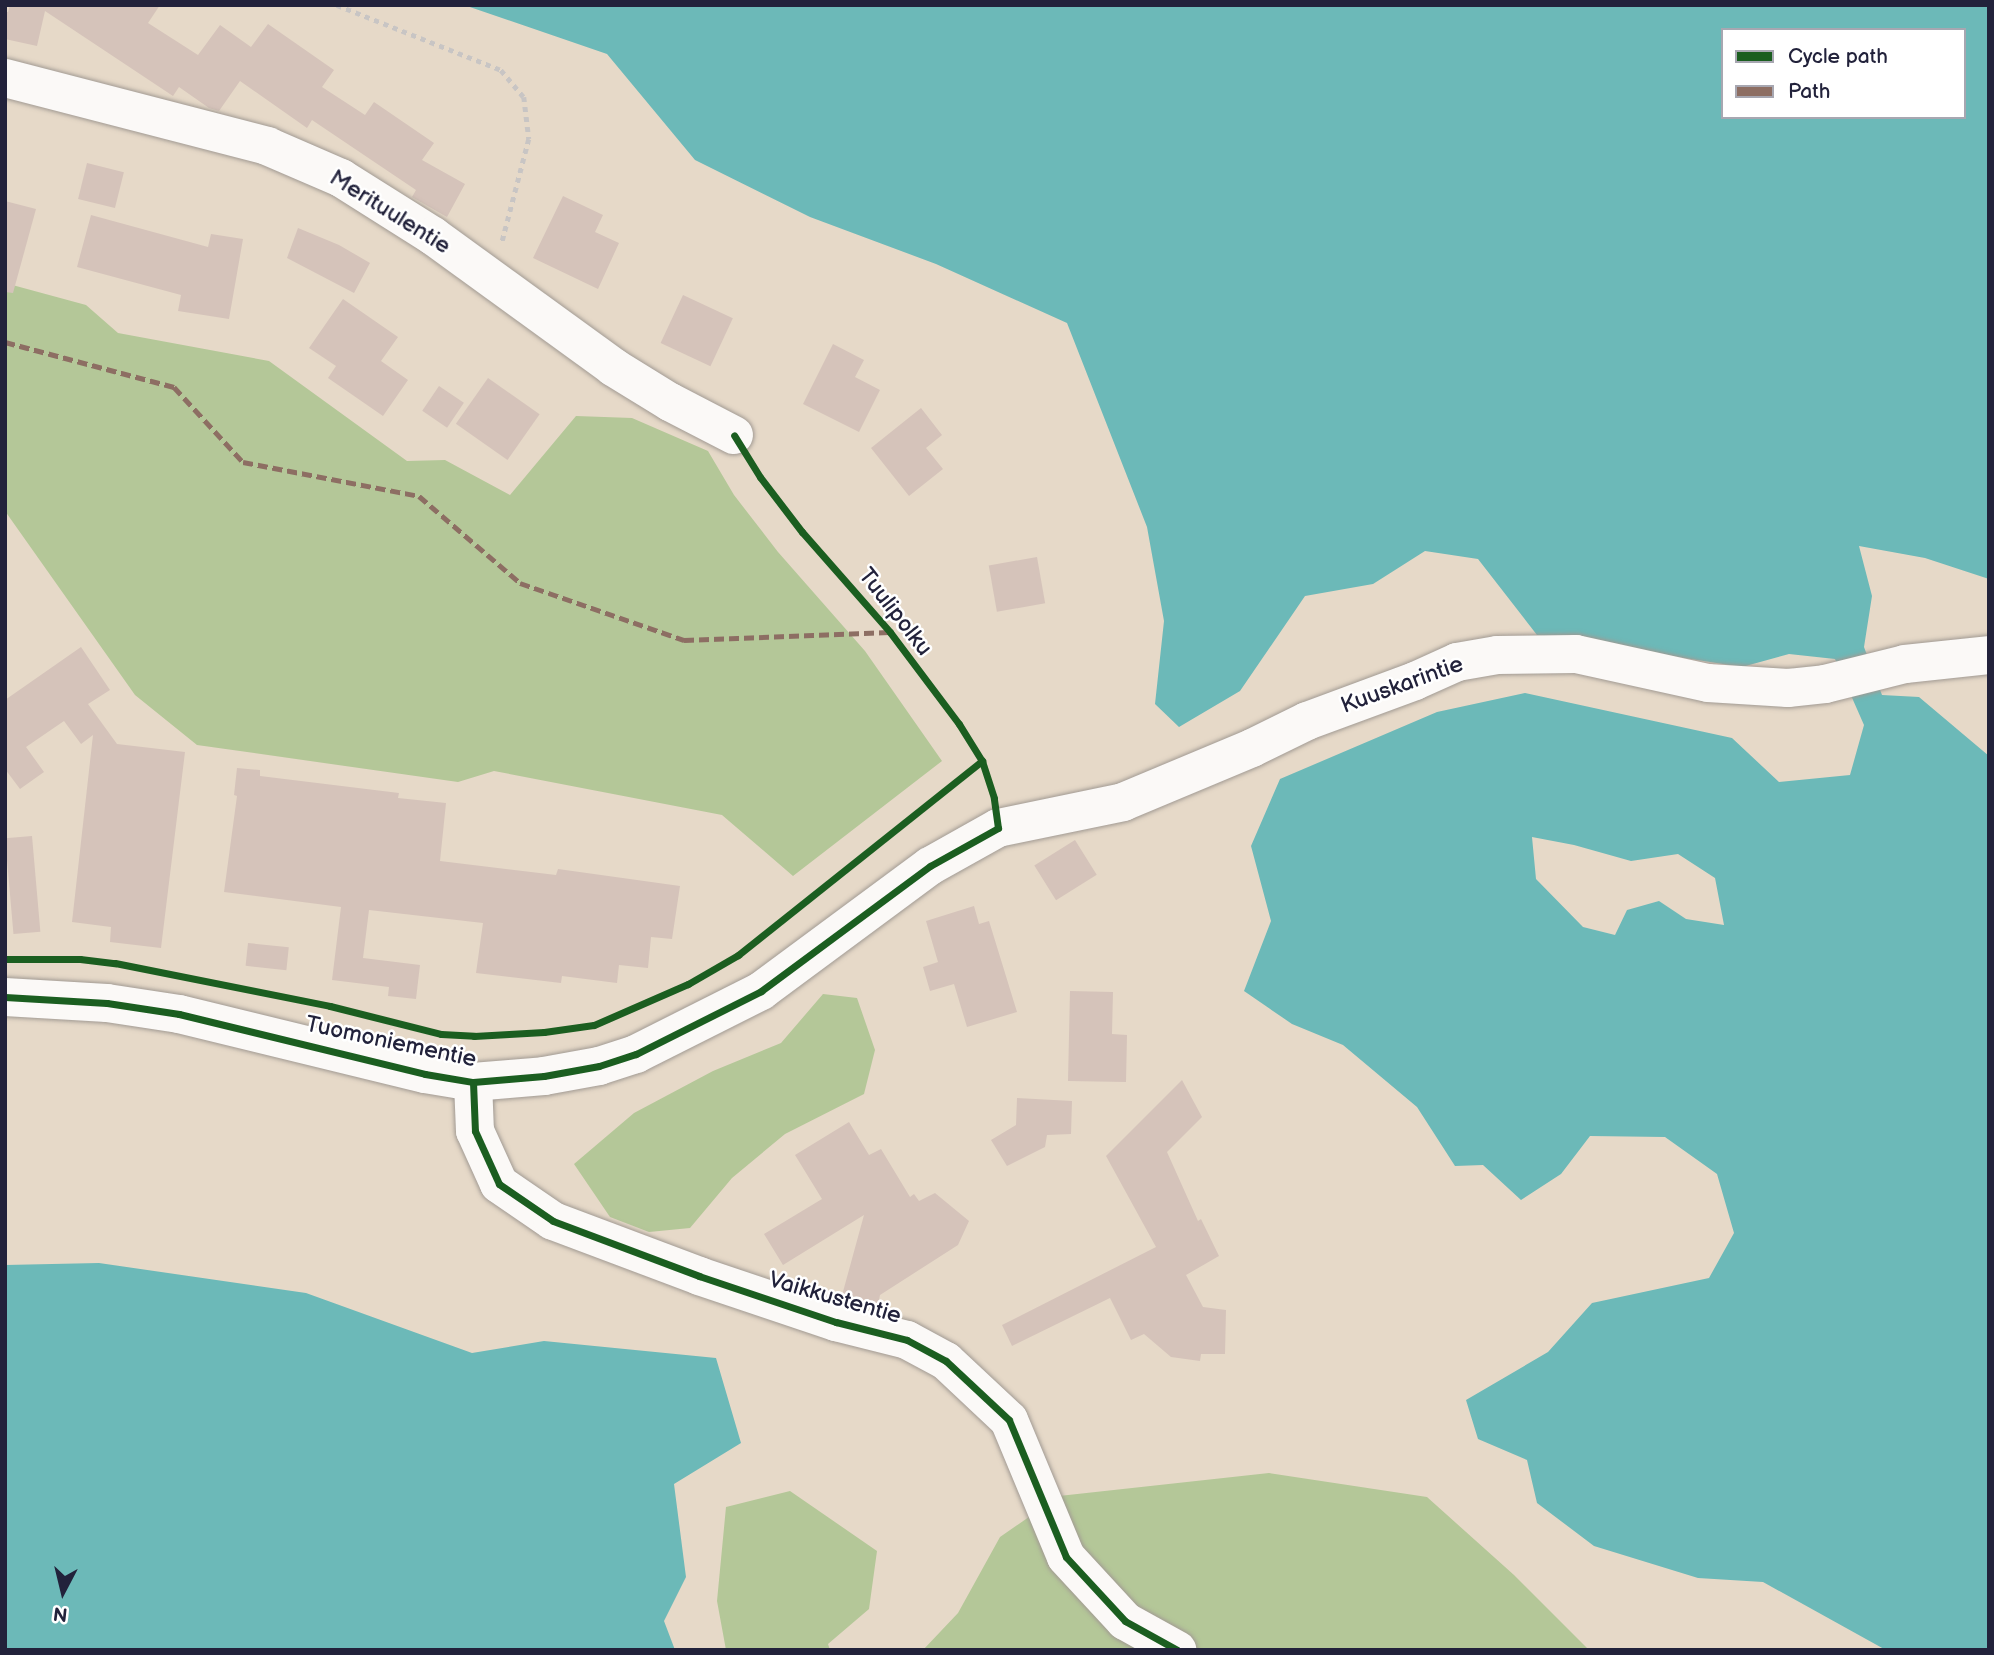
<!DOCTYPE html>
<style>
body{margin:0}
#map{position:relative;width:1994px;height:1655px;overflow:hidden;background:#e6d9c8;font-family:"Balsamiq Sans",sans-serif}
div>[style]{position:absolute}
.forest>*{inset:0;background:#b4c798}
.water>*{inset:0;background:#6cb9b8}
.building>*{inset:0;background:#d5c3ba;transform-origin:0 0}
.path>*{height:4.5px;margin-top:-2.25px;transform-origin:0;background:repeating-linear-gradient(90deg,#c8c5c4 0 5px,transparent 0 10px)}
.roads{filter:drop-shadow(0 0 2px #a19a93) drop-shadow(0 0 2px #a19a93)}
.minor>*{height:38px;margin:-19px;padding:0 19px;transform-origin:19px;border-radius:19px;background:#fbf9f7}
.quiet>*{height:5px;margin-top:-2.5px;transform-origin:0;background:repeating-linear-gradient(90deg,#8d6e63 0 10px,transparent 0 15px)}
.cycleway>*{height:7px;margin:-3.5px;padding:0 3.5px;transform-origin:3.5px;border-radius:3.5px;background:#1b5e20}
span{translate:-50% -50%;white-space:nowrap;text-align:center;line-height:1.15;-webkit-text-stroke:5px #fff;paint-order:stroke}
.street-label{font-size:23px;color:#22223b}
.frame{position:absolute;inset:0;border:7px solid #22223b;pointer-events:none}
.legend{position:absolute;left:1721px;top:28px;width:245px;height:91px;box-sizing:border-box;background:#fff;border:2px solid #a7a7b1;margin:0;padding:9px 12px;list-style:none;font-size:21px;color:#22223b}
.legend li{display:flex;align-items:center;gap:14px;height:35px}
.legend b{width:35px;border:2px solid #a7a7b1}
.north{position:absolute;left:28px;top:1557px;width:70px;height:70px;-webkit-text-stroke:5px #fff;paint-order:stroke;rotate:187deg;font-size:19px;font-weight:700;line-height:28px;text-align:center;color:#22223b}
.north::after{content:'';display:block;margin:auto;width:24px;height:32px;background:#22223b;clip-path:polygon(50% 0,100% 100%,50% 72%,0 100%)}
</style>
<div id="map">
<div class="forest">
<i style="clip-path:polygon(5px 283px,86px 305px,118px 333px,269px 361px,407px 461px,445px 460px,510px 495px,576px 416px,632px 418px,708px 451px,734px 495px,778px 552px,865px 651px,942px 761px,793px 876px,722px 815px,494px 771px,458px 782px,197px 745px,135px 695px,5px 511px)"></i>
<i style="clip-path:polygon(823px 994px,857px 998px,875px 1050px,864px 1094px,785px 1134px,732px 1178px,690px 1228px,649px 1232px,610px 1217px,574px 1164px,634px 1113px,713px 1071px,781px 1043px)"></i>
<i style="clip-path:polygon(1269px 1473px,1427px 1497px,1514px 1575px,1589px 1650px,923px 1650px,958px 1613px,1000px 1537px,1059px 1496px)"></i>
<i style="clip-path:polygon(790px 1491px,877px 1551px,869px 1609px,828px 1644px,830px 1650px,726px 1650px,717px 1601px,726px 1507px)"></i>
</div>
<div class="water">
<i style="clip-path:polygon(evenodd,464px 5px,1989px 5px,1989px 579px,1925px 558px,1859px 546px,1872px 596px,1864px 647px,1882px 695px,1919px 697px,1989px 756px,1989px 1650px,1884px 1649px,1763px 1582px,1698px 1578px,1594px 1546px,1537px 1503px,1527px 1460px,1478px 1439px,1466px 1400px,1548px 1352px,1592px 1303px,1709px 1278px,1734px 1233px,1717px 1174px,1665px 1137px,1590px 1136px,1561px 1174px,1521px 1200px,1483px 1165px,1455px 1166px,1417px 1107px,1343px 1045px,1292px 1024px,1244px 991px,1271px 921px,1251px 846px,1280px 779px,1437px 712px,1525px 693px,1732px 738px,1779px 782px,1850px 775px,1864px 725px,1835px 659px,1789px 654px,1742px 667px,1537px 635px,1478px 559px,1425px 551px,1373px 584px,1305px 596px,1240px 691px,1179px 727px,1155px 704px,1164px 621px,1147px 527px,1067px 323px,936px 264px,810px 217px,695px 160px,607px 54px,464px 5px,1723px 30px,1964px 30px,1964px 117px,1723px 117px,1723px 30px,464px 5px,1532px 837px,1574px 845px,1631px 861px,1678px 854px,1715px 878px,1724px 925px,1686px 919px,1659px 901px,1627px 910px,1615px 935px,1583px 927px,1536px 879px,1532px 837px)"></i>
<i style="clip-path:polygon(99px 1263px,306px 1293px,472px 1353px,544px 1341px,716px 1358px,741px 1443px,674px 1484px,686px 1577px,664px 1621px,675px 1650px,5px 1650px,5px 1265px)"></i>
</div>
<div class="building">
<i style="clip-path:polygon(10px 5px,160px 5px,148px 23px,198px 55px,220px 25px,251px 47px,268px 24px,334px 70px,322px 87px,365px 115px,374px 102px,434px 143px,422px 160px,465px 184px,447px 217px,412px 197px,416px 190px,312px 120px,307px 128px,240px 81px,219px 111px,209px 108px,179px 87px,173px 96px,45px 11px,37px 46px,5px 39px,5px 12px,8px 12px)"></i>
<i style="left:87px;top:163px;width:38px;height:37px;rotate:14deg"></i>
<i style="clip-path:polygon(563px 196px,603px 215px,595px 232px,619px 243px,598px 289px,533px 258px)"></i>
<i style="clip-path:polygon(5px 201px,36px 209px,13px 293px,5px 292px)"></i>
<i style="clip-path:polygon(91px 215px,208px 247px,211px 234px,243px 239px,229px 319px,178px 311px,181px 295px,77px 267px)"></i>
<i style="clip-path:polygon(298px 228px,339px 245px,370px 263px,354px 293px,287px 258px)"></i>
<i style="left:683px;top:295px;width:55px;height:53px;rotate:25deg"></i>
<i style="clip-path:polygon(343px 299px,398px 337px,381px 361px,408px 380px,383px 416px,328px 378px,336px 366px,309px 348px)"></i>
<i style="clip-path:polygon(833px 344px,864px 360px,855px 377px,880px 390px,859px 432px,803px 404px)"></i>
<i style="left:488px;top:378px;width:63px;height:56px;rotate:35deg"></i>
<i style="left:439px;top:386px;width:30px;height:30px;rotate:34deg"></i>
<i style="clip-path:polygon(921px 408px,942px 435px,926px 448px,943px 469px,909px 496px,871px 448px)"></i>
<i style="left:1037px;top:557px;width:47px;height:49px;rotate:80deg"></i>
<i style="clip-path:polygon(81px 647px,110px 690px,88px 704px,117px 744px,185px 752px,161px 948px,110px 942px,111px 927px,72px 922px,93px 735px,81px 744px,64px 721px,26px 747px,44px 772px,20px 789px,5px 769px,5px 700px)"></i>
<i style="clip-path:polygon(237px 768px,260px 770px,260px 776px,399px 793px,398px 798px,446px 803px,440px 861px,556px 875px,558px 869px,680px 886px,672px 939px,651px 937px,648px 968px,619px 965px,617px 983px,562px 976px,561px 983px,476px 973px,483px 923px,369px 910px,363px 958px,420px 965px,416px 999px,388px 996px,389px 987px,332px 980px,341px 907px,224px 892px,237px 796px,234px 795px)"></i>
<i style="left:32px;top:836px;width:96px;height:27px;rotate:85deg"></i>
<i style="left:1075px;top:840px;width:41px;height:48px;rotate:58deg"></i>
<i style="clip-path:polygon(974px 906px,979px 924px,989px 921px,1017px 1012px,967px 1027px,954px 984px,930px 991px,923px 967px,938px 962px,926px 921px)"></i>
<i style="left:248px;top:943px;width:41px;height:23px;rotate:6deg"></i>
<i style="clip-path:polygon(1070px 991px,1113px 992px,1112px 1034px,1127px 1035px,1126px 1082px,1068px 1081px)"></i>
<i style="clip-path:polygon(1182px 1080px,1202px 1117px,1167px 1152px,1198px 1221px,1201px 1219px,1219px 1256px,1186px 1275px,1203px 1307px,1226px 1310px,1225px 1354px,1201px 1354px,1200px 1361px,1171px 1357px,1144px 1334px,1131px 1340px,1110px 1298px,1012px 1346px,1002px 1325px,1156px 1247px,1106px 1156px)"></i>
<i style="clip-path:polygon(1017px 1098px,1072px 1101px,1071px 1134px,1047px 1135px,1045px 1147px,1007px 1166px,991px 1140px,1016px 1125px)"></i>
<i style="clip-path:polygon(849px 1122px,869px 1155px,881px 1149px,910px 1197px,914px 1194px,919px 1201px,935px 1193px,969px 1221px,958px 1245px,880px 1295px,877px 1310px,841px 1299px,864px 1215px,783px 1265px,764px 1234px,822px 1199px,795px 1155px)"></i>
</div>
<div class="path">
<i style="left:337px;top:5px;width:176px;rotate:21.6deg"></i>
<i style="left:501px;top:70px;width:35px;rotate:50deg"></i>
<i style="left:524px;top:97px;width:42px;rotate:83.2deg"></i>
<i style="left:529px;top:139px;width:107px;rotate:104.6deg"></i>
</div>
<div class="roads">
<div class="minor">
<i style="left:5px;top:78px;width:271px;rotate:14.5deg"></i>
<i style="left:267px;top:146px;width:81px;rotate:23.4deg"></i>
<i style="left:341px;top:178px;width:109px;rotate:32.2deg"></i>
<i style="left:433px;top:236px;width:223px;rotate:36deg"></i>
<i style="left:613px;top:367px;width:67px;rotate:31.6deg"></i>
<i style="left:670px;top:402px;width:72px;rotate:27.3deg"></i>
<i style="left:5px;top:997px;width:102px;rotate:3.4deg"></i>
<i style="left:107px;top:1003px;width:73px;rotate:8.7deg"></i>
<i style="left:179px;top:1014px;width:253px;rotate:13.7deg"></i>
<i style="left:425px;top:1074px;width:49px;rotate:9.5deg"></i>
<i style="left:473px;top:1082px;width:71px;rotate:-4.8deg"></i>
<i style="left:544px;top:1076px;width:56px;rotate:-10.3deg"></i>
<i style="left:599px;top:1066px;width:39px;rotate:-18deg"></i>
<i style="left:636px;top:1054px;width:140px;rotate:-26.7deg"></i>
<i style="left:761px;top:991px;width:210px;rotate:-36.5deg"></i>
<i style="left:930px;top:866px;width:78px;rotate:-29.2deg"></i>
<i style="left:998px;top:828px;width:128px;rotate:-11.7deg"></i>
<i style="left:1123px;top:802px;width:140px;rotate:-22.7deg"></i>
<i style="left:1252px;top:748px;width:61px;rotate:-26.1deg"></i>
<i style="left:1307px;top:721px;width:115px;rotate:-20.3deg"></i>
<i style="left:1415px;top:681px;width:46px;rotate:-24.3deg"></i>
<i style="left:1457px;top:662px;width:41px;rotate:-9.9deg"></i>
<i style="left:1497px;top:655px;width:79px;rotate:-0.7deg"></i>
<i style="left:1576px;top:654px;width:135px;rotate:12.4deg"></i>
<i style="left:1708px;top:683px;width:80px;rotate:3.6deg"></i>
<i style="left:1788px;top:688px;width:37px;rotate:-6deg"></i>
<i style="left:1825px;top:684px;width:82px;rotate:-14deg"></i>
<i style="left:1905px;top:664px;width:84px;rotate:-6.1deg"></i>
<i style="left:473px;top:1082px;width:49px;rotate:87.7deg"></i>
<i style="left:475px;top:1131px;width:58px;rotate:65.6deg"></i>
<i style="left:499px;top:1184px;width:65px;rotate:34.4deg"></i>
<i style="left:553px;top:1221px;width:156px;rotate:20.6deg"></i>
<i style="left:699px;top:1276px;width:145px;rotate:18.6deg"></i>
<i style="left:836px;top:1322px;width:73px;rotate:14.2deg"></i>
<i style="left:907px;top:1340px;width:44px;rotate:28.3deg"></i>
<i style="left:946px;top:1361px;width:86px;rotate:43.1deg"></i>
<i style="left:1009px;top:1420px;width:148px;rotate:67.4deg"></i>
<i style="left:1066px;top:1557px;width:87px;rotate:47.3deg"></i>
<i style="left:1125px;top:1621px;width:60px;rotate:29.1deg"></i>
</div>
</div>
<div class="quiet">
<i style="left:5px;top:342px;width:175px;rotate:14.9deg"></i>
<i style="left:174px;top:387px;width:102px;rotate:47.4deg"></i>
<i style="left:243px;top:462px;width:179px;rotate:10.9deg"></i>
<i style="left:419px;top:496px;width:133px;rotate:40.7deg"></i>
<i style="left:520px;top:583px;width:174px;rotate:19.2deg"></i>
<i style="left:684px;top:640px;width:206px;rotate:-2.2deg"></i>
</div>
<div class="cycleway">
<i style="left:5px;top:959px;width:75px"></i>
<i style="left:80px;top:959px;width:35px;rotate:7deg"></i>
<i style="left:115px;top:963px;width:219px;rotate:11.3deg"></i>
<i style="left:330px;top:1006px;width:114px;rotate:14.2deg"></i>
<i style="left:441px;top:1034px;width:33px;rotate:3deg"></i>
<i style="left:474px;top:1036px;width:70px;rotate:-3.3deg"></i>
<i style="left:544px;top:1032px;width:50px;rotate:-8deg"></i>
<i style="left:594px;top:1025px;width:103px;rotate:-23.6deg"></i>
<i style="left:688px;top:984px;width:58px;rotate:-30.1deg"></i>
<i style="left:738px;top:955px;width:312px;rotate:-38.5deg"></i>
<i style="left:5px;top:997px;width:102px;rotate:3.4deg"></i>
<i style="left:107px;top:1003px;width:73px;rotate:8.7deg"></i>
<i style="left:179px;top:1014px;width:253px;rotate:13.7deg"></i>
<i style="left:425px;top:1074px;width:49px;rotate:9.5deg"></i>
<i style="left:473px;top:1082px;width:71px;rotate:-4.8deg"></i>
<i style="left:544px;top:1076px;width:56px;rotate:-10.3deg"></i>
<i style="left:599px;top:1066px;width:39px;rotate:-18deg"></i>
<i style="left:636px;top:1054px;width:140px;rotate:-26.7deg"></i>
<i style="left:761px;top:991px;width:210px;rotate:-36.5deg"></i>
<i style="left:930px;top:866px;width:78px;rotate:-29.2deg"></i>
<i style="left:998px;top:828px;width:30px;rotate:-98deg"></i>
<i style="left:994px;top:798px;width:39px;rotate:-108deg"></i>
<i style="left:982px;top:761px;width:44px;rotate:-121.9deg"></i>
<i style="left:959px;top:724px;width:115px;rotate:-126.9deg"></i>
<i style="left:890px;top:632px;width:133px;rotate:-131.3deg"></i>
<i style="left:802px;top:532px;width:69px;rotate:-127.4deg"></i>
<i style="left:760px;top:477px;width:49px;rotate:-121.8deg"></i>
<i style="left:473px;top:1082px;width:49px;rotate:87.7deg"></i>
<i style="left:475px;top:1131px;width:58px;rotate:65.6deg"></i>
<i style="left:499px;top:1184px;width:65px;rotate:34.4deg"></i>
<i style="left:553px;top:1221px;width:156px;rotate:20.6deg"></i>
<i style="left:699px;top:1276px;width:145px;rotate:18.6deg"></i>
<i style="left:836px;top:1322px;width:73px;rotate:14.2deg"></i>
<i style="left:907px;top:1340px;width:44px;rotate:28.3deg"></i>
<i style="left:946px;top:1361px;width:86px;rotate:43.1deg"></i>
<i style="left:1009px;top:1420px;width:148px;rotate:67.4deg"></i>
<i style="left:1066px;top:1557px;width:87px;rotate:47.3deg"></i>
<i style="left:1125px;top:1621px;width:60px;rotate:29.1deg"></i>
</div>
<div class="street-label">
<span style="left:390px;top:212px;rotate:32deg">Merituulentie</span>
<span style="left:895px;top:612px;rotate:52deg">Tuulipolku</span>
<span style="left:1402px;top:685px;rotate:-20deg">Kuuskarintie</span>
<span style="left:391px;top:1042px;rotate:12deg">Tuomoniementie</span>
<span style="left:835px;top:1298px;rotate:16deg">Vaikkustentie</span>
</div>
<div class="frame"></div>
<ul class="legend">
<li><b style="height:9px;background:#1b5e20"></b>Cycle path</li>
<li><b style="height:9px;background:#8d6e63"></b>Path</li>
</ul>
<div class="north">N</div>
</div>
